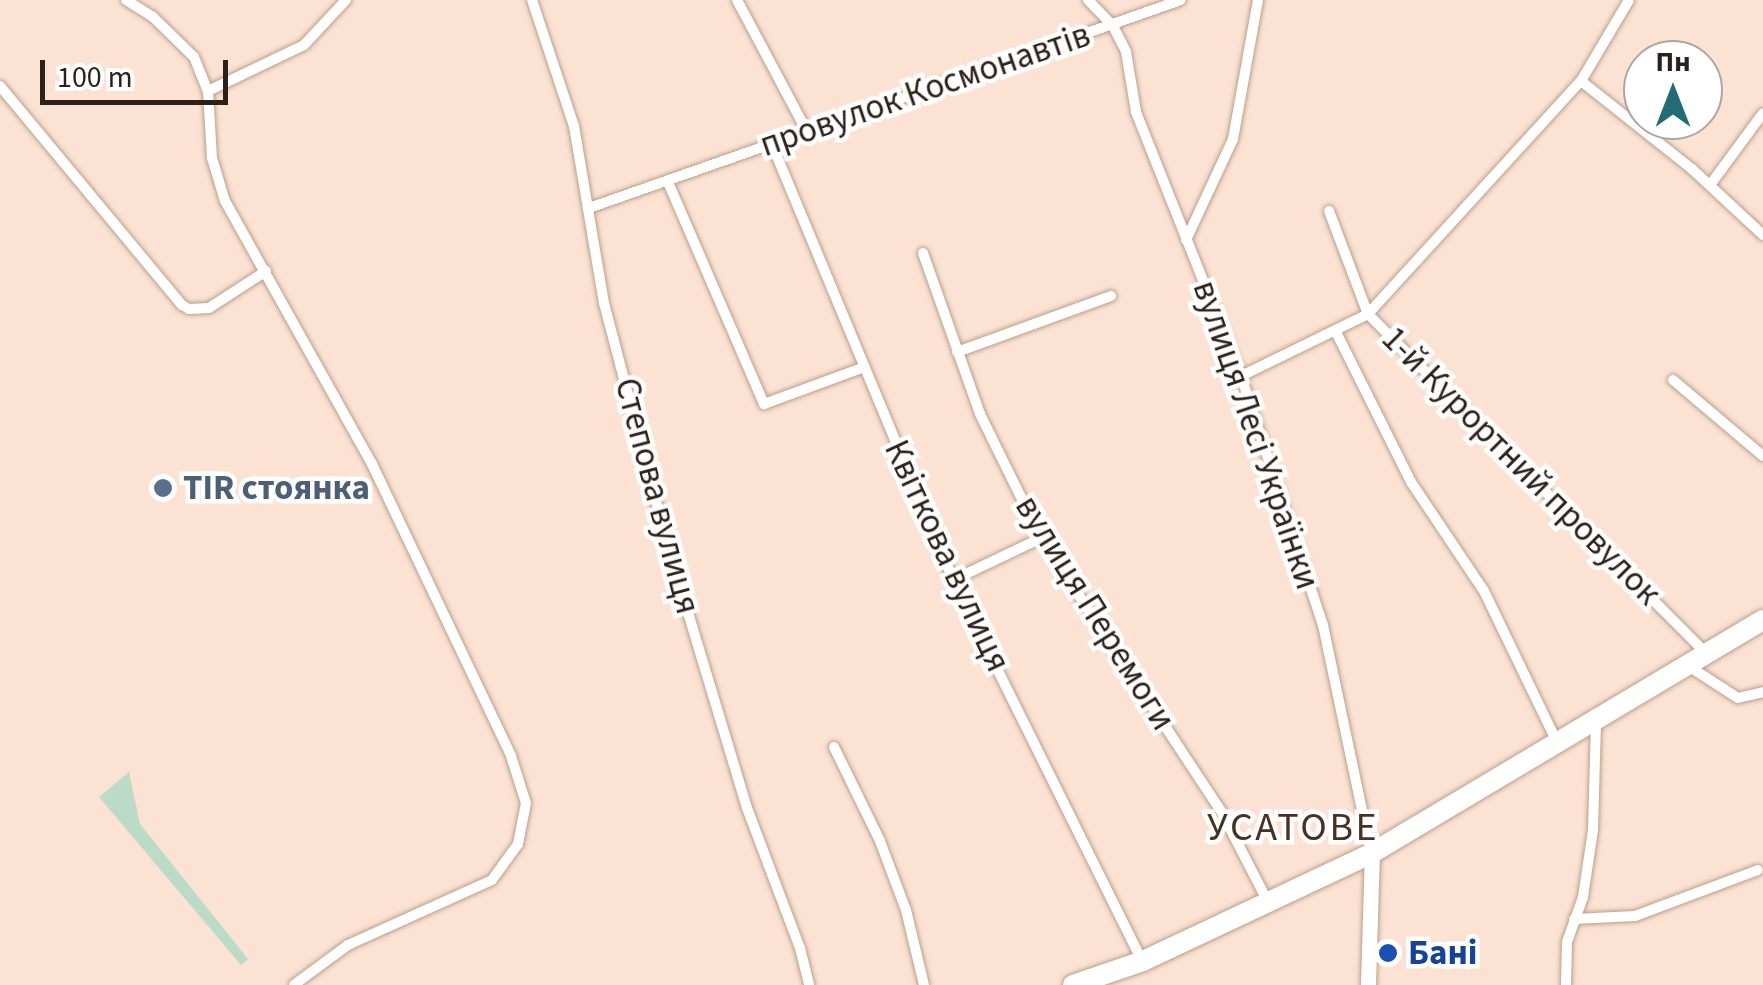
<!DOCTYPE html>
<meta charset="utf-8">
<style>
body{margin:0}
#map{position:relative;width:1763px;height:985px;overflow:hidden;background:#fbe2d2;font-family:"Source Sans 3",sans-serif}
div>[style]{position:absolute}
.green>*{inset:0;background:#bbdac7}
.roads{filter:drop-shadow(0 0 2px #bc9f8c) drop-shadow(0 0 2px #bc9f8c)}
.street>*{height:10px;margin:-5px;padding:0 5px;transform-origin:5px;border-radius:5px;background:#fff}
.secondary>*{height:15px;margin:-7.5px;padding:0 7.5px;transform-origin:7.5px;border-radius:7.5px;background:#fff}
.highway>*{height:20px;margin:-10px;padding:0 10px;transform-origin:10px;border-radius:10px;background:#fff}
.dots>*{width:28px;height:28px;translate:-50% -50%;box-sizing:border-box;border:5px solid #fff;border-radius:50%}
span{translate:-50% -50%;white-space:nowrap;text-align:center;line-height:1.15;-webkit-text-stroke:9px #fff;paint-order:stroke}
.street-label{font-size:35px;color:#2c211a}
.service-label{font-size:35px;color:#4e5e75;font-weight:700}
.left{translate:0 -50%;text-align:left}
.transit-label{font-size:35px;color:#164399;font-weight:700}
.quarter-label{font-size:40px;color:#483120;letter-spacing:2.5px}
.north{position:absolute;left:1623px;top:40px;width:100px;height:100px;box-sizing:border-box;background:#fff;border:2px solid #aba6a3;border-radius:50%;rotate:0deg;font-size:28px;font-weight:700;line-height:40px;text-align:center;color:#2c211a}
.north::after{content:'';display:block;margin:auto;width:35px;height:45px;background:#226d74;clip-path:polygon(50% 0,100% 100%,50% 72%,0 100%)}
.scale{position:absolute;left:40px;top:60px;width:188px;height:45px;box-sizing:border-box;border:5px solid #2c211a;border-top:0;padding-left:12px;font-size:30px;line-height:35px;white-space:nowrap;color:#2c211a;-webkit-text-stroke:8px #fff;paint-order:stroke}
</style>
<div id="map">
<div class="green">
<i style="clip-path:polygon(129px 772px,140px 824px,248px 959px,241px 965px,99px 797px)"></i>
</div>
<div class="roads">
<div class="street">
<i style="left:126px;top:0;width:32px;rotate:32deg"></i>
<i style="left:153px;top:17px;width:57px;rotate:44.3deg"></i>
<i style="left:194px;top:57px;width:37px;rotate:68deg"></i>
<i style="left:208px;top:91px;width:67px;rotate:86.6deg"></i>
<i style="left:212px;top:158px;width:45px;rotate:73.2deg"></i>
<i style="left:225px;top:201px;width:301px;rotate:60.8deg"></i>
<i style="left:372px;top:464px;width:323px;rotate:64.5deg"></i>
<i style="left:511px;top:756px;width:49px;rotate:72.3deg"></i>
<i style="left:526px;top:803px;width:42px;rotate:101deg"></i>
<i style="left:518px;top:844px;width:44px;rotate:125.8deg"></i>
<i style="left:492px;top:880px;width:158px;rotate:155.7deg"></i>
<i style="left:348px;top:945px;width:67px;rotate:143.5deg"></i>
<i style="left:532px;top:0;width:133px;rotate:71.6deg"></i>
<i style="left:574px;top:126px;width:180px;rotate:80.4deg"></i>
<i style="left:604px;top:303px;width:248px;rotate:75.3deg"></i>
<i style="left:667px;top:543px;width:277px;rotate:73.2deg"></i>
<i style="left:747px;top:808px;width:150px;rotate:69.3deg"></i>
<i style="left:800px;top:948px;width:38px;rotate:76deg"></i>
<i style="left:737px;top:0;width:145px;rotate:62deg"></i>
<i style="left:1088px;top:0;width:36px;rotate:46deg"></i>
<i style="left:1113px;top:26px;width:29px;rotate:63deg"></i>
<i style="left:1126px;top:52px;width:61px;rotate:80.5deg"></i>
<i style="left:1136px;top:112px;width:284px;rotate:68.3deg"></i>
<i style="left:1241px;top:376px;width:262px;rotate:71.8deg"></i>
<i style="left:1323px;top:625px;width:232px;rotate:78.1deg"></i>
<i style="left:1581px;top:81px;width:142px;rotate:38.4deg"></i>
<i style="left:1692px;top:169px;width:97px;rotate:42.9deg"></i>
<i style="left:0;top:86px;width:285px;rotate:50.3deg"></i>
<i style="left:182px;top:305px;width:8px;rotate:30deg"></i>
<i style="left:189px;top:309px;width:20px;rotate:-3deg"></i>
<i style="left:209px;top:308px;width:68px;rotate:-33deg"></i>
<i style="left:208px;top:91px;width:106px;rotate:-25.6deg"></i>
<i style="left:304px;top:45px;width:62px;rotate:-47deg"></i>
<i style="left:771px;top:142px;width:474px;rotate:67.4deg"></i>
<i style="left:953px;top:580px;width:424px;rotate:63.6deg"></i>
<i style="left:668px;top:182px;width:242px;rotate:66.6deg"></i>
<i style="left:764px;top:404px;width:104px;rotate:-20.2deg"></i>
<i style="left:1710px;top:185px;width:89px;rotate:-53.6deg"></i>
<i style="left:589px;top:208px;width:627px;rotate:-19.36deg"></i>
<i style="left:1329px;top:211px;width:110px;rotate:69.3deg"></i>
<i style="left:1368px;top:314px;width:479px;rotate:45.1deg"></i>
<i style="left:1186px;top:240px;width:111px;rotate:-65deg"></i>
<i style="left:1233px;top:139px;width:141px;rotate:-79.8deg"></i>
<i style="left:923px;top:253px;width:171px;rotate:70.5deg"></i>
<i style="left:980px;top:414px;width:138px;rotate:63.8deg"></i>
<i style="left:1041px;top:538px;width:327px;rotate:56.6deg"></i>
<i style="left:1221px;top:811px;width:105px;rotate:62.7deg"></i>
<i style="left:1336px;top:332px;width:168px;rotate:63.4deg"></i>
<i style="left:1411px;top:482px;width:131px;rotate:56.2deg"></i>
<i style="left:1484px;top:591px;width:170px;rotate:64.2deg"></i>
<i style="left:957px;top:352px;width:164px;rotate:-20deg"></i>
<i style="left:1241px;top:376px;width:141px;rotate:-26deg"></i>
<i style="left:1368px;top:314px;width:316px;rotate:-47.6deg"></i>
<i style="left:1581px;top:81px;width:94px;rotate:-59.3deg"></i>
<i style="left:1673px;top:380px;width:118px;rotate:40.2deg"></i>
<i style="left:953px;top:580px;width:98px;rotate:-25.5deg"></i>
<i style="left:1690px;top:667px;width:57px;rotate:32.9deg"></i>
<i style="left:1738px;top:698px;width:26px;rotate:-13deg"></i>
<i style="left:834px;top:747px;width:105px;rotate:63.9deg"></i>
<i style="left:880px;top:841px;width:74px;rotate:69.4deg"></i>
<i style="left:906px;top:910px;width:77px;rotate:76.5deg"></i>
<i style="left:1574px;top:919px;width:61px;rotate:-2.8deg"></i>
<i style="left:1635px;top:916px;width:131px;rotate:-20.5deg"></i>
<i style="left:1566px;top:985px;width:43px;rotate:-88.7deg"></i>
<i style="left:1567px;top:942px;width:48px;rotate:-70.4deg"></i>
<i style="left:1583px;top:897px;width:68px;rotate:-81.5deg"></i>
<i style="left:1593px;top:830px;width:108px;rotate:-88.4deg"></i>
</div>
<div class="secondary">
<i style="left:1368px;top:985px;width:132px;rotate:-88.3deg"></i>
</div>
<div class="highway">
<i style="left:1073px;top:985px;width:74px;rotate:-18.9deg"></i>
<i style="left:1143px;top:961px;width:253px;rotate:-25.2deg"></i>
<i style="left:1372px;top:853px;width:455px;rotate:-30.8deg"></i>
</div>
</div>
<div class="dots">
<i style="left:163px;top:488px;background:#5c6f8a"></i>
<i style="left:1388px;top:953px;background:#1a4fb4"></i>
</div>
<div class="street-label">
<span style="left:925px;top:90px;rotate:-19deg">провулок Космонавтів</span>
<span style="left:1256px;top:435px;rotate:71deg">вулиця Лесі Українки</span>
<span style="left:1521px;top:466px;rotate:45deg">1-й Курортний провулок</span>
<span style="left:657px;top:496px;rotate:75deg">Степова вулиця</span>
<span style="left:947px;top:556px;rotate:65deg">Квіткова вулиця</span>
<span style="left:1095px;top:613px;rotate:58deg">вулиця Перемоги</span>
</div>
<div class="service-label">
<span class="left" style="left:183px;top:488px">TIR стоянка</span>
</div>
<div class="transit-label">
<span class="left" style="left:1408px;top:953px">Бані</span>
</div>
<div class="quarter-label">
<span style="left:1293px;top:828px">УСАТОВЕ</span>
</div>
<div class="north">Пн</div>
<div class="scale">100 m</div>
</div>
